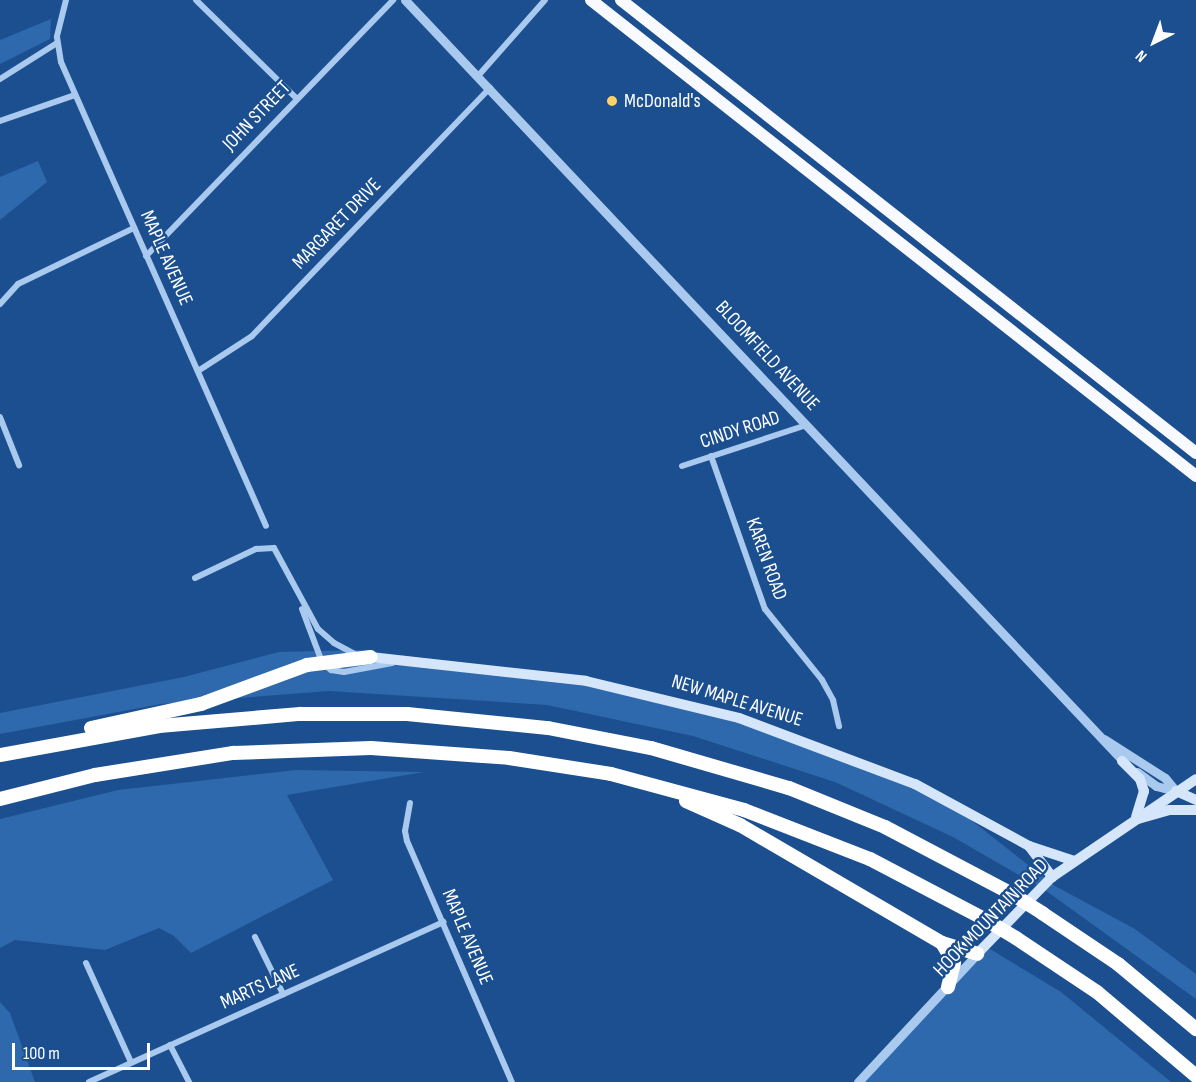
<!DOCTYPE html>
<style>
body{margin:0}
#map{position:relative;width:1196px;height:1082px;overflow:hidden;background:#1b4f8f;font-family:"Sofia Sans Condensed",sans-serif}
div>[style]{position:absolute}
.green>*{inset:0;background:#2e69ad}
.minor>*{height:6px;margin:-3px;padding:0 3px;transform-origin:3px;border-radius:3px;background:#a9c9ee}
.tertiary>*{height:9px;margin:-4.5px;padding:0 4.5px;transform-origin:4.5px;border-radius:4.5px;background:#a9c9ee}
.secondary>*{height:10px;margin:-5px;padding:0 5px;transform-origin:5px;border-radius:5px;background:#d6e6fa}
.trunk>*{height:12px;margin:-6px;padding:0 6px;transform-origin:6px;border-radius:6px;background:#f8faff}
.motorway>*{height:14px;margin:-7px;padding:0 7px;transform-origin:7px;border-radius:7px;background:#fff}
.motorway-bridge>*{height:14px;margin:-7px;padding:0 7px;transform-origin:7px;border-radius:7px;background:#fff}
.dots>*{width:16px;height:16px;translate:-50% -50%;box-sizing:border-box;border:3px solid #1b4f8f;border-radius:50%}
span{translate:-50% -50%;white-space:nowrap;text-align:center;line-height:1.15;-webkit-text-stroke:5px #1b4f8f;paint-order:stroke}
.poi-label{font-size:20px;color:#fff}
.left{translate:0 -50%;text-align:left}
.street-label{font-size:20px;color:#fff}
.north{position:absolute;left:1124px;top:12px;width:60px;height:60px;-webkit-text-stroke:4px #1b4f8f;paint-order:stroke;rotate:222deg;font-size:16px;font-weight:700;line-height:24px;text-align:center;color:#fff}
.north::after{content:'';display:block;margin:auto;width:21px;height:27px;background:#fff;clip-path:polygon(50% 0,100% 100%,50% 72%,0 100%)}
.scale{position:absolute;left:12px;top:1043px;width:138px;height:27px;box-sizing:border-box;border:3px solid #fff;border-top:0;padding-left:8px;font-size:18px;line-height:21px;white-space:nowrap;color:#fff;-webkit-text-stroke:4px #1b4f8f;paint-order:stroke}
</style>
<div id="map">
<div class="green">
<i style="clip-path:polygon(51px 19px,50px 39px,0 64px,0 40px)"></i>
<i style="clip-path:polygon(38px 161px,47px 182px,0 220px,0 177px)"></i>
<i style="clip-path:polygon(359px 650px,511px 669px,742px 717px,939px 795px,1055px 886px,1135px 929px,1196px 974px,1196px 999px,1045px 890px,953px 837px,835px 782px,693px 736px,547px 705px,329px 691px,161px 704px,0 734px,0 713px,184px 677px,279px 652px)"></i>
<i style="clip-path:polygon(296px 770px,424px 772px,287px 795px,333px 880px,191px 953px,174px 936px,159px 928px,105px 950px,15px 940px,0 948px,0 819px,118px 790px)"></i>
<i style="clip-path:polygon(985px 946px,1061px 992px,1171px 1082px,856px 1082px)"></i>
<i style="clip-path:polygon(0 1002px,10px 1013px,35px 1082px,0 1082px)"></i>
</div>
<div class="minor">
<i style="left:66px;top:0;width:38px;rotate:104deg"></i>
<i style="left:57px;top:37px;width:25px;rotate:81deg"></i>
<i style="left:61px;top:62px;width:507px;rotate:66.16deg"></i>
<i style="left:196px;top:0;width:141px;rotate:44.4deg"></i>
<i style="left:478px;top:76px;width:101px;rotate:-48.6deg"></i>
<i style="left:0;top:79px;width:67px;rotate:-32.3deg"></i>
<i style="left:0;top:121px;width:79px;rotate:-19.1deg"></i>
<i style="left:146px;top:256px;width:356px;rotate:-46deg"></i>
<i style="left:0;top:304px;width:27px;rotate:-48deg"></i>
<i style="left:18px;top:284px;width:129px;rotate:-25.8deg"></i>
<i style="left:198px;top:371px;width:64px;rotate:-32.9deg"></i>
<i style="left:252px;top:336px;width:344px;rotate:-46.2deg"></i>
<i style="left:0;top:417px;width:52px;rotate:68.4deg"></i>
<i style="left:711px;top:456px;width:162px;rotate:70.6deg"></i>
<i style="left:765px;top:609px;width:91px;rotate:51.2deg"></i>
<i style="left:822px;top:680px;width:23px;rotate:61deg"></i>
<i style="left:833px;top:700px;width:27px;rotate:77deg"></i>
<i style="left:682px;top:466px;width:132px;rotate:-18.2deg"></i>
<i style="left:195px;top:578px;width:68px;rotate:-25.4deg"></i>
<i style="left:256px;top:549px;width:18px;rotate:-3deg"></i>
<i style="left:274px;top:548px;width:92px;rotate:61.5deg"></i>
<i style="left:318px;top:629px;width:21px;rotate:41deg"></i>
<i style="left:334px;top:643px;width:26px;rotate:28deg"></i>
<i style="left:302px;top:609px;width:57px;rotate:69.3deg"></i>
<i style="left:322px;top:662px;width:12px;rotate:42deg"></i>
<i style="left:331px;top:670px;width:13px;rotate:9deg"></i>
<i style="left:344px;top:672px;width:49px;rotate:-10.6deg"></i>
<i style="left:410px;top:803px;width:28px;rotate:100deg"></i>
<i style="left:405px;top:831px;width:10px;rotate:79deg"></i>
<i style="left:407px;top:841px;width:263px;rotate:66.5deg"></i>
<i style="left:255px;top:937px;width:64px;rotate:63.8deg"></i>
<i style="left:86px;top:963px;width:109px;rotate:65.6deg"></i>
<i style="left:170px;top:1045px;width:42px;rotate:62.8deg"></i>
<i style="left:89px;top:1082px;width:389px;rotate:-24.3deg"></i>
</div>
<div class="tertiary">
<i style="left:405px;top:0;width:1050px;rotate:46.66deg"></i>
<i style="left:1104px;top:739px;width:72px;rotate:32.6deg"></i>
<i style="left:1165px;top:778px;width:17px;rotate:50deg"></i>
<i style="left:1137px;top:772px;width:24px;rotate:36deg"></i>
<i style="left:1156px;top:786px;width:21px;rotate:14deg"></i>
<i style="left:858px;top:1082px;width:175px;rotate:-47.1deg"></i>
</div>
<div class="secondary">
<i style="left:370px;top:657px;width:217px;rotate:6.3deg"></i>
<i style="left:586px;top:681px;width:157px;rotate:13.6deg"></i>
<i style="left:739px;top:718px;width:188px;rotate:20.6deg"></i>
<i style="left:915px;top:784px;width:130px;rotate:28.5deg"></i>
<i style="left:1029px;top:846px;width:47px;rotate:18.4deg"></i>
<i style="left:1122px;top:761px;width:25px;rotate:45deg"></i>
<i style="left:1140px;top:779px;width:13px;rotate:72deg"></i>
<i style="left:1144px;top:791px;width:27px;rotate:107deg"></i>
<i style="left:1176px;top:791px;width:22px;rotate:24deg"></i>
<i style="left:1138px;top:819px;width:32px;rotate:-16deg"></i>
<i style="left:1169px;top:810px;width:27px"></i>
<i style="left:1029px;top:846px;width:39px;rotate:53deg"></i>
<i style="left:977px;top:954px;width:107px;rotate:-45.8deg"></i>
<i style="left:1052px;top:877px;width:174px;rotate:-34.2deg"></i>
</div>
<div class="trunk">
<i style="left:591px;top:0;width:770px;rotate:38.19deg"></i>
<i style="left:621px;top:0;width:732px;rotate:38.23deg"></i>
</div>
<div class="motorway">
<i style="left:91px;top:728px;width:113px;rotate:-12.3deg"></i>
<i style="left:201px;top:704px;width:113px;rotate:-20.2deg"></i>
<i style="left:307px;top:665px;width:64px;rotate:-7.2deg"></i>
<i style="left:0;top:755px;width:162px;rotate:-10.3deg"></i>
<i style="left:159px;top:726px;width:142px;rotate:-4.9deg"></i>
<i style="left:300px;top:714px;width:107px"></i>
<i style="left:407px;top:714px;width:142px;rotate:5.7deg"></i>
<i style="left:548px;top:728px;width:105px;rotate:11deg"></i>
<i style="left:651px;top:748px;width:144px;rotate:16.2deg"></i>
<i style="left:789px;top:788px;width:104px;rotate:22.1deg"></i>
<i style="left:885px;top:827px;width:144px;rotate:27.8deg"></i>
<i style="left:0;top:799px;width:98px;rotate:-14.2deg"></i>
<i style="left:95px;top:775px;width:140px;rotate:-9.1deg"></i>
<i style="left:233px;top:753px;width:138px;rotate:-2.1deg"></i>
<i style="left:371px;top:748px;width:138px;rotate:4.1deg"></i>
<i style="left:509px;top:758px;width:103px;rotate:8.9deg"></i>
<i style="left:611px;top:774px;width:138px;rotate:15.1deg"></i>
<i style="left:744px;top:810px;width:135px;rotate:21.3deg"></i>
<i style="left:870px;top:859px;width:131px;rotate:27.7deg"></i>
<i style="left:686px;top:801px;width:59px;rotate:24deg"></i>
<i style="left:740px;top:825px;width:234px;rotate:30.3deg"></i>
<i style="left:942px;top:943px;width:37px;rotate:17deg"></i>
<i style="left:1042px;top:913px;width:92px;rotate:33.9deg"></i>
<i style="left:1118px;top:964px;width:102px;rotate:39.8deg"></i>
<i style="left:1016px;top:938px;width:97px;rotate:33.7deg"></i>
<i style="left:1097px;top:992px;width:130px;rotate:40.3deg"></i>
<i style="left:942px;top:943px;width:23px;rotate:59deg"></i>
<i style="left:954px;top:963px;width:25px;rotate:104deg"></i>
</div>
<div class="motorway-bridge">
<i style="left:1012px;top:894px;width:36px;rotate:32deg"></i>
<i style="left:986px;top:920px;width:35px;rotate:31deg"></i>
</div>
<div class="dots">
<i style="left:612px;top:101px;background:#ffd166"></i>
</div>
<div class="poi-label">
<span class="left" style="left:624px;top:101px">McDonald's</span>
</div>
<div class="street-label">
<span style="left:257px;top:116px;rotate:-46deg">JOHN STREET</span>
<span style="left:337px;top:224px;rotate:-46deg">MARGARET DRIVE</span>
<span style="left:166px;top:258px;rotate:66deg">MAPLE AVENUE</span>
<span style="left:767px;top:356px;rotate:47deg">BLOOMFIELD AVENUE</span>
<span style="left:740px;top:430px;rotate:-18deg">CINDY ROAD</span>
<span style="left:766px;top:559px;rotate:70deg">KAREN ROAD</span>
<span style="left:737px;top:701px;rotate:17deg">NEW MAPLE AVENUE</span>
<span style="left:991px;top:918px;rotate:-46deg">HOOK MOUNTAIN ROAD</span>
<span style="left:467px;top:937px;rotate:67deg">MAPLE AVENUE</span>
<span style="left:260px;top:987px;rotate:-24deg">MARTS LANE</span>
</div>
<div class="north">N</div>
<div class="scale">100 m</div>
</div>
